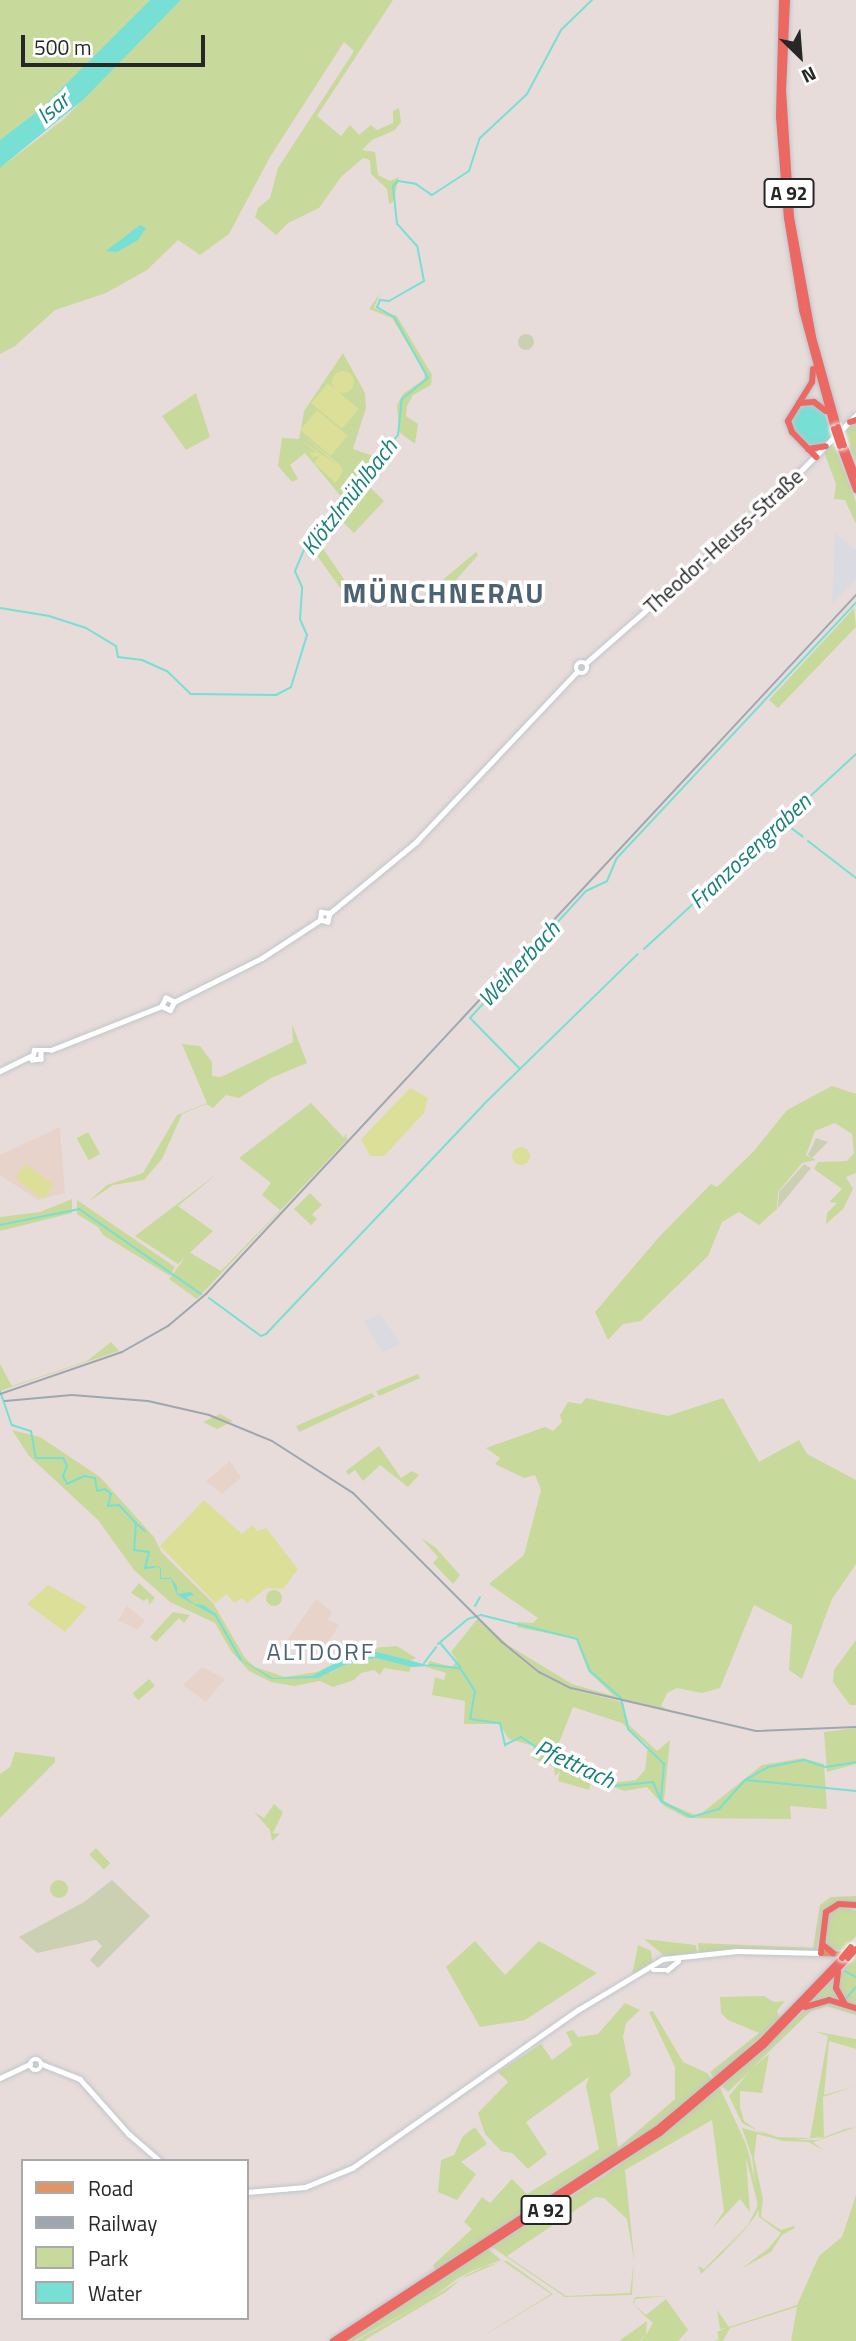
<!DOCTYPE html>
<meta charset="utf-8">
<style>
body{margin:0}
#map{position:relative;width:856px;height:2341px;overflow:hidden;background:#e8dcda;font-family:"Titillium Web",sans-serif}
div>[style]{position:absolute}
.industrial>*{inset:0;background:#dadbe1}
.education>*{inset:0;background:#e8d3cb}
.green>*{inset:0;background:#c8d99c;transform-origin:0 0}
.round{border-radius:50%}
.cemetery>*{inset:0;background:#ccd0b3}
.pitch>*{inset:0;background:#dcdf98;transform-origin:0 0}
.water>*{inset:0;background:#77dfd3}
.stream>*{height:2px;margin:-1px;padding:0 1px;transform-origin:1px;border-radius:1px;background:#77dfd3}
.roads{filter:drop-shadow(0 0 2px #bec6cc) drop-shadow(0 0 2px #bec6cc)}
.secondary>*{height:4.5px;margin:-2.25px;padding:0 2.25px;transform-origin:2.25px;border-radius:2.25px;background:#fff}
.secondary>.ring{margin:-2.25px;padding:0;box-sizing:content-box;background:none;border:4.5px solid #fff;border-radius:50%}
.primary>*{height:5px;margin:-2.5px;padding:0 2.5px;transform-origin:2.5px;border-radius:2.5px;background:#df9567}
.highway>*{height:6px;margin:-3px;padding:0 3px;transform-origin:3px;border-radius:3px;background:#eb6962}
.rail>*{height:2px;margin:-1px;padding:0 1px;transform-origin:1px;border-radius:1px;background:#9ea7af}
.bridges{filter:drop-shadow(0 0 2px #fff) drop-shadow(0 0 2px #fff)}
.highway-bridge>*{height:6px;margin:-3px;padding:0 3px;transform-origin:3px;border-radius:3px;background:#eb6962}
span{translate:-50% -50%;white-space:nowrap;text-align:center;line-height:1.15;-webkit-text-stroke:7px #fff;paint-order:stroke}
.shield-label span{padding:2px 5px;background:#fff;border:2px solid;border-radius:5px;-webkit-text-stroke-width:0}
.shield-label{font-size:19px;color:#272727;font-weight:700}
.street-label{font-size:21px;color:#272727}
.water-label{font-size:23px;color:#1a807c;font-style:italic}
.quarter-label{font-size:24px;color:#4d6272;letter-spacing:2px}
.district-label{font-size:28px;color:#4d6272;font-weight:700;letter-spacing:2px}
.legend{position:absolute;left:21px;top:2159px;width:228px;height:161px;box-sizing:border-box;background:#fff;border:2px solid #a9a9a9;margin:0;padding:9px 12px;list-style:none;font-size:21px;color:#272727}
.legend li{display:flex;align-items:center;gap:14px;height:35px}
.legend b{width:35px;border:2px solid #a9a9a9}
.north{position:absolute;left:765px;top:21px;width:70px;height:70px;-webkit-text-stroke:5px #fff;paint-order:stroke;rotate:155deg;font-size:19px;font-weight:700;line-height:28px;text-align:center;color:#272727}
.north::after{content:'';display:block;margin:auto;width:24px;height:32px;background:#272727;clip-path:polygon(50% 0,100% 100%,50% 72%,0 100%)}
.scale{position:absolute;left:21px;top:35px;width:184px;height:32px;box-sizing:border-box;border:4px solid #272727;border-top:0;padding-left:9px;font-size:21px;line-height:24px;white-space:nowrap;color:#272727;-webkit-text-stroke:5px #fff;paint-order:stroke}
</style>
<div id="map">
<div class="industrial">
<i style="clip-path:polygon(835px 533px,856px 550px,856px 579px,832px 604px)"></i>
<i style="clip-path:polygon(380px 1314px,401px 1344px,382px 1352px,364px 1321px)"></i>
</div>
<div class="education">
<i style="clip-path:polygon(60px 1127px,65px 1193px,38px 1200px,0 1175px,0 1155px)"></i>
<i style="clip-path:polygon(230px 1461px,241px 1478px,222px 1494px,206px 1481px)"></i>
<i style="clip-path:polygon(316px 1599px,332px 1612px,328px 1620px,339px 1625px,319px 1656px,286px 1642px)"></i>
<i style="clip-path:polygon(127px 1606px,145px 1621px,137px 1630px,118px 1620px)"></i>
<i style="clip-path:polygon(202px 1667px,225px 1679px,206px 1702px,183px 1685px)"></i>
</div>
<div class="green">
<i style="clip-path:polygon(0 0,150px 0,44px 106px,0 140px)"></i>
<i style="clip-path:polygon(181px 0,393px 0,317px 116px,341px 136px,350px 125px,359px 135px,371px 125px,377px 130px,393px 123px,393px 111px,399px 108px,401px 122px,395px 130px,372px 140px,362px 150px,375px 152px,378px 175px,390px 181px,399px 177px,393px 202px,389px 204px,387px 189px,371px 174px,370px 160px,363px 158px,341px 177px,319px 208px,288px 223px,276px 235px,255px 217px,258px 208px,270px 198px,278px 168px,354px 51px,344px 42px,270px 157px,229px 234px,200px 255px,178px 240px,147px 270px,106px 293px,55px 310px,15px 346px,0 354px,0 168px,63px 120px)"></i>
<i style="clip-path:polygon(380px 293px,374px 308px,397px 316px,432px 375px,431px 385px,413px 395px,407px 406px,406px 416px,418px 424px,415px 444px,399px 432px,397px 405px,403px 394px,424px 379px,425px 373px,392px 318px,369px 309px)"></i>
<i style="clip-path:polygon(343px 353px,365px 393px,366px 408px,353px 449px,376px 457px,399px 435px,362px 479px,384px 501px,354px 533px,340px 519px,348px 505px,305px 453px,290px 465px,298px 479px,292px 482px,278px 466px,282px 438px,299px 439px,304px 411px)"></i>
<i style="clip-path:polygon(196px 393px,210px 437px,186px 450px,162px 416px)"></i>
<i style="clip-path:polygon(856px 421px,856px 461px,844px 432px)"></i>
<i style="clip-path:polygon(833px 443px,856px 502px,856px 524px,845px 500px,834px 499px,836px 484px,824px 452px)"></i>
<i style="clip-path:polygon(314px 535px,345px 581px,341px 589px,308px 543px)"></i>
<i style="clip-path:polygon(476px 552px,478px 555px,448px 589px,455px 597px,449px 602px,444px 597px,434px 603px,429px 596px,414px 604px)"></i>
<i style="clip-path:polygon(854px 608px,856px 627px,778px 708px,769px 700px)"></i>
<i style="clip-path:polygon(292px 1024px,307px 1063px,271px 1078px,239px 1098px,226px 1095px,213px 1108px,206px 1104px,182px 1114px,162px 1159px,144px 1180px,113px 1185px,88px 1202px,107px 1185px,143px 1173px,177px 1115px,207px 1103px,182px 1044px,200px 1046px,212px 1062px,212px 1076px,221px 1077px,293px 1042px)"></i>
<i style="clip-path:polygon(832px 1086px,856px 1094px,856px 1173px,846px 1177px,853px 1189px,843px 1209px,826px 1224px,827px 1213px,837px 1203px,829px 1202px,842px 1189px,814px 1169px,818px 1162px,847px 1161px,854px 1153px,852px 1134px,835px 1123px,815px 1131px,806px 1155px,816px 1160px,802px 1163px,778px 1192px,777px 1209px,759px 1225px,739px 1212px,722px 1222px,708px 1256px,641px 1321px,623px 1324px,608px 1340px,595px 1312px,659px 1237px,711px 1184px,717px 1187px,754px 1151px,787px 1110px)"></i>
<i style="clip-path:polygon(311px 1103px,344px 1138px,346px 1133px,347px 1140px,197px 1299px,169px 1279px,189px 1252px,221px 1271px,280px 1210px,262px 1195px,271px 1183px,239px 1158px)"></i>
<i style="left:88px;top:1132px;width:25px;height:13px;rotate:61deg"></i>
<i style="clip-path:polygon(222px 1170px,178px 1206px,213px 1231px,178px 1264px,135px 1236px)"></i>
<i style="clip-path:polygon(310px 1193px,322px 1205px,312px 1214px,317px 1219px,311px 1225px,294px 1209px)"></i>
<i style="clip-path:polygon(72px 1199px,72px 1213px,0 1231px,0 1217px,40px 1212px)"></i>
<i style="clip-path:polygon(77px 1200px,175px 1267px,170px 1276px,103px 1235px,98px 1227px,77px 1214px)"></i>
<i style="clip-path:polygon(111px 1342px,119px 1351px,0 1391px,0 1364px,12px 1386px,87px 1361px)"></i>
<i style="clip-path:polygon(418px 1374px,420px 1378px,379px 1396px,376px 1391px)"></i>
<i style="clip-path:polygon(372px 1393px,375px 1397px,299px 1432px,296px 1426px)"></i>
<i style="clip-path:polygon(586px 1398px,668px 1416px,723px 1398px,759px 1462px,799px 1440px,807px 1454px,856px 1480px,856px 1564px,832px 1599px,802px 1679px,789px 1670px,792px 1625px,754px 1605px,720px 1688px,702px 1693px,677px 1688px,667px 1693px,661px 1706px,675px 1713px,569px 1687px,540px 1671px,508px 1645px,572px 1684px,614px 1696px,588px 1671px,576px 1639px,517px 1627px,517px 1622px,533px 1623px,538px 1618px,489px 1584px,524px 1555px,541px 1490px,535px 1475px,524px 1478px,495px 1464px,500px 1458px,486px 1448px,545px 1427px,553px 1431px,562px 1422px,560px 1415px,568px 1402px,581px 1404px)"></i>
<i style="clip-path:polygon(220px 1414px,233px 1421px,217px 1429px,203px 1422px)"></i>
<i style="clip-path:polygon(12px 1430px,40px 1437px,100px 1477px,154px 1537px,162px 1553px,213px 1603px,245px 1658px,255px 1667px,285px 1677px,317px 1672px,349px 1656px,350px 1652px,335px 1647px,338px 1641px,359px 1649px,397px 1646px,416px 1658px,410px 1661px,378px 1652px,352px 1652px,349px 1658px,328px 1674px,345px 1665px,376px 1658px,411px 1667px,409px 1672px,384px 1668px,380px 1675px,374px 1670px,361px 1673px,354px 1680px,333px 1687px,320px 1681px,294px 1686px,271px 1682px,249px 1671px,231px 1651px,215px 1623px,170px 1602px,134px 1570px,98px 1520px,29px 1456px)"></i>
<i style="clip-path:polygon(379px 1446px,401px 1478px,412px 1471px,419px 1475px,408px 1487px,380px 1465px,363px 1481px,355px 1470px,348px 1475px,346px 1471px)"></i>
<i style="clip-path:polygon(421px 1538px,435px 1547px,460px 1575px,453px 1584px,433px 1563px,438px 1557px)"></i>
<i style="clip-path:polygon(139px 1583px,155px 1598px,149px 1605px,148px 1598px,144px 1601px,131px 1593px)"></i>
<i class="round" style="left:266px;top:1590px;width:16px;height:16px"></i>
<i style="clip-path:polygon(173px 1612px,190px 1615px,184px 1623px,179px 1618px,156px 1642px,150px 1637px)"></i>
<i style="clip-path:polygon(evenodd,478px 1618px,539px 1673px,571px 1689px,622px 1702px,629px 1725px,657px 1751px,670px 1740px,664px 1801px,669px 1804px,698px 1816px,762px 1765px,803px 1758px,824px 1764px,827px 1809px,790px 1806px,791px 1819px,687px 1818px,664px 1806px,647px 1787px,624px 1791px,592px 1778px,589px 1790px,558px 1781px,560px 1771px,555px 1776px,554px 1767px,532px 1758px,534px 1746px,509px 1739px,499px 1724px,464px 1724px,465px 1701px,432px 1695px,435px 1677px,444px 1680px,446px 1673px,426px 1667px,430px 1661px,452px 1667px,457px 1660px,451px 1652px,478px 1618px,573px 1707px,622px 1723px,648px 1746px,645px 1770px,636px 1780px,619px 1782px,555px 1753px,573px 1707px)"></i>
<i style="clip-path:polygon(856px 1640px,856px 1705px,850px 1705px,833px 1682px,834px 1670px)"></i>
<i style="left:149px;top:1679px;width:9px;height:22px;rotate:49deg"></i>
<i style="clip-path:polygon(856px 1728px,856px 1764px,827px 1772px,824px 1732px)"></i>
<i style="clip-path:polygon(15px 1752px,55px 1757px,55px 1762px,0 1818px,0 1774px,10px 1767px)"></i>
<i style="clip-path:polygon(274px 1804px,283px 1812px,273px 1833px,280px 1834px,272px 1841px,270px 1830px,254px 1812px,264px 1818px)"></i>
<i style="left:96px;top:1848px;width:21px;height:9px;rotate:47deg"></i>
<i class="round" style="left:50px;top:1880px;width:18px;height:18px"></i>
<i style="clip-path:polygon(856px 1896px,856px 1903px,838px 1902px,824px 1911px,816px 1951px,699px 1954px,698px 1943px,813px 1948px,820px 1905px,831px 1897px)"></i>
<i style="clip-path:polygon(839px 1906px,856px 1911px,856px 1936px,844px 1950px,829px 1949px,824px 1943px,828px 1913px)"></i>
<i style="clip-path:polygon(644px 1939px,696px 1945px,697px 1954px,666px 1957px)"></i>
<i style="clip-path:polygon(475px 1941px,505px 1975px,539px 1941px,597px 1973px,525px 2020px,480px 2027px,446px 1967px)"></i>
<i style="clip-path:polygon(638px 1945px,651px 1951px,653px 1967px,632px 1976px)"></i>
<i style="clip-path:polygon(856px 1957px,856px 2007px,847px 2004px,837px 1987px,840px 1973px)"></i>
<i style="clip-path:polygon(835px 1979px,842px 2003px,811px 2002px,834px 1978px)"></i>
<i style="clip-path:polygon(764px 1996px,774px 2002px,785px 2001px,777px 2011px,779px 2017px,795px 2004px,715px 2079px,710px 2072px,759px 2033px,728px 2020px,721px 2013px,720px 1997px)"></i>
<i style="clip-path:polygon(828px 2002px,856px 2010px,856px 2015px,827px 2006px,811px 2011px,751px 2069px,769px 2054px,762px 2093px,740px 2091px,740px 2107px,744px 2121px,757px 2130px,777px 2137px,810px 2138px,828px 2036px,813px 2031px,856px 2039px,856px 2049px,829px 2041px,824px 2095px,856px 2086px,823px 2097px,824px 2137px,795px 2140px,817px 2140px,845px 2129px,856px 2127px,825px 2138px,813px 2142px,824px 2151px,809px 2142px,783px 2141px,757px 2134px,754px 2157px,763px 2199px,761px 2217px,781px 2230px,794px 2226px,795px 2228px,782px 2235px,771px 2252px,741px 2269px,769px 2248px,781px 2233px,759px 2217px,752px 2157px,742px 2128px,765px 2134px,742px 2123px,729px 2096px,749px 2072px,728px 2092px,722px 2086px,806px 2009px)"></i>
<i style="clip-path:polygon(625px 2003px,640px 2010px,626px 2023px,623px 2037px,631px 2075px,610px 2094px,618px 2148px,675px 2099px,675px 2067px,649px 2012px,653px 2011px,683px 2062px,707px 2073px,713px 2081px,657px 2126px,437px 2272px,433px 2265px,472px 2229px,464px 2222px,482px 2197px,490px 2203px,512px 2179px,527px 2194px,599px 2149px,586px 2086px,589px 2077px,526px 2122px,547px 2154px,528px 2169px,512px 2153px,501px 2151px,485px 2134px,478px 2113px,508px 2082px,498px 2072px,541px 2044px,552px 2060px,572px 2045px,566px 2032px,573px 2030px,578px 2037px,598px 2034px)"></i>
<i style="clip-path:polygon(evenodd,720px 2088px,746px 2144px,750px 2158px,757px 2193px,759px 2206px,756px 2215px,747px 2227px,723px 2252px,759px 2218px,701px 2274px,698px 2266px,704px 2269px,748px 2225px,758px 2205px,746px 2158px,750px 2212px,740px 2199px,712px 2229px,724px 2211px,712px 2120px,625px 2170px,634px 2257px,632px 2295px,565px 2297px,492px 2247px,604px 2176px,720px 2088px,595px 2197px,604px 2198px,627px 2219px,634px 2260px,630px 2293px,566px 2296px,507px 2256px,595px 2197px)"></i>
<i style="clip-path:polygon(475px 2127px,487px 2144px,461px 2162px,476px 2174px,457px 2200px,438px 2192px,441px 2160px,454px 2155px,463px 2136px)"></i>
<i style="clip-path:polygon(856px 2195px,856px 2341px,791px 2341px,797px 2307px,730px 2328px,723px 2341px,715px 2341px,719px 2339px,717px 2332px,726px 2328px,720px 2329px,717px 2310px,729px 2327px,797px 2305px,819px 2256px,842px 2237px)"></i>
<i style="clip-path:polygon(488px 2249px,501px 2260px,472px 2271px,457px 2279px,432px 2298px,467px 2275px,486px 2266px,498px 2263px,461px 2279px,446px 2292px,363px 2341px,356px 2341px,428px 2300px,354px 2341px,346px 2341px)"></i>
<i style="clip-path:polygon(503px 2261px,507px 2261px,553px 2294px,475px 2341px,551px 2294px)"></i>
<i style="clip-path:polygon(668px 2296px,635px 2299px,634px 2305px,646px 2315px,666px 2299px,688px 2330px,678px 2341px,641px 2341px,644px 2335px,640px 2341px,619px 2341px,647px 2321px,646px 2335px,653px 2323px,645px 2316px,634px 2305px,633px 2303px,635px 2297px)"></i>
</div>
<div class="cemetery">
<i class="round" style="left:518px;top:334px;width:16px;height:16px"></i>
<i style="clip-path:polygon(816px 1138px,828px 1142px,812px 1158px,808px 1155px)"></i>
<i style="clip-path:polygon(804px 1164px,811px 1168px,778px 1208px,779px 1192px)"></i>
<i style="clip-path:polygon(112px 1880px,150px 1916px,98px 1968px,90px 1960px,102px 1946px,96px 1940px,37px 1953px,19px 1937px,84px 1902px)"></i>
</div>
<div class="pitch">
<i class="round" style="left:332px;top:371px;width:22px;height:22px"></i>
<i style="left:328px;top:383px;width:40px;height:26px;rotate:40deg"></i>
<i style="left:317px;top:410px;width:40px;height:26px;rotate:40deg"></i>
<i style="clip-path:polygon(302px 435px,340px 465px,343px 471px,336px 483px,314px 463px,320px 455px,313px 458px,309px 452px,317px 453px,301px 440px,337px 465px)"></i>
<i style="clip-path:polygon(410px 1088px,428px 1098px,424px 1113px,384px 1156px,370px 1156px,361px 1139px)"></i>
<i class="round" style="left:512px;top:1147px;width:18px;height:18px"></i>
<i style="left:26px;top:1164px;width:35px;height:18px;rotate:37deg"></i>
<i style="clip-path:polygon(204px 1500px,242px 1534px,252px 1525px,257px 1531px,266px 1528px,298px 1569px,283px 1589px,267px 1588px,247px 1603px,242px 1598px,234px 1603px,227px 1594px,215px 1603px,160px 1546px)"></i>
<i style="clip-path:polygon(48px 1585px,87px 1607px,65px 1632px,27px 1604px)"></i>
</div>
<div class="water">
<i style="clip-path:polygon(150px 0,181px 0,83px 100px,0 168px,0 140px,44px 106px)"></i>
<i style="clip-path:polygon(140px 225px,146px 228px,138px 240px,117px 252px,106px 251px)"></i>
<i style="clip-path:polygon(812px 403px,824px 411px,832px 437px,823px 445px,811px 447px,793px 430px,790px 420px,796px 407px)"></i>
<i style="clip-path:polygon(154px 1566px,158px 1566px,161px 1568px,161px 1578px,171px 1578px,177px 1586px,177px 1594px,191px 1592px,194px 1595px,186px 1597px,194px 1604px,203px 1605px,216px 1614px,243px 1661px,273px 1678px,312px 1676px,354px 1653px,378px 1652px,431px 1666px,411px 1667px,376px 1658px,345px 1665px,318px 1678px,271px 1679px,239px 1659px,215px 1616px,177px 1595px,171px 1579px,160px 1579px,160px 1568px)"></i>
</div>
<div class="stream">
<i style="left:0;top:608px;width:50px;rotate:9.3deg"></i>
<i style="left:49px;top:616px;width:39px;rotate:18deg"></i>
<i style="left:86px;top:628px;width:35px;rotate:31deg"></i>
<i style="left:116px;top:646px;width:11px;rotate:80deg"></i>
<i style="left:118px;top:657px;width:24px;rotate:7deg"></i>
<i style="left:142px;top:660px;width:27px;rotate:24deg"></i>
<i style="left:167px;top:671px;width:33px;rotate:44deg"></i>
<i style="left:191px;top:694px;width:85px;rotate:0.7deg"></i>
<i style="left:276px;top:695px;width:17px;rotate:-28deg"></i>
<i style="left:291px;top:687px;width:54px;rotate:-72.9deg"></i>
<i style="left:307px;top:635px;width:17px;rotate:-114deg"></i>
<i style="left:300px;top:619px;width:32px;rotate:-86deg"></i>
<i style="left:302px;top:587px;width:17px;rotate:-114deg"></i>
<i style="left:295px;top:571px;width:26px;rotate:-67deg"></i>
<i style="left:305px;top:547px;width:146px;rotate:-50.3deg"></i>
<i style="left:398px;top:435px;width:36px;rotate:-84deg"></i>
<i style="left:402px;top:399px;width:33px;rotate:-39deg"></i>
<i style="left:428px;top:378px;width:70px;rotate:-119.1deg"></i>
<i style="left:394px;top:317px;width:20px;rotate:-150deg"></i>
<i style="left:377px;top:307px;width:8px;rotate:-67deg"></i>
<i style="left:380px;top:300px;width:9px;rotate:6deg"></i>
<i style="left:389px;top:301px;width:40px;rotate:-29.7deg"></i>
<i style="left:424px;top:281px;width:36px;rotate:-101deg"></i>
<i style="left:417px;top:246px;width:30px;rotate:-132deg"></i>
<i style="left:397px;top:224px;width:38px;rotate:-96deg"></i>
<i style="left:393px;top:186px;width:7px;rotate:-45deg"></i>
<i style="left:398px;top:181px;width:18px;rotate:9deg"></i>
<i style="left:416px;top:184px;width:19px;rotate:35deg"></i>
<i style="left:432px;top:195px;width:44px;rotate:-33deg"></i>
<i style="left:469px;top:171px;width:35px;rotate:-72deg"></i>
<i style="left:480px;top:138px;width:64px;rotate:-43.1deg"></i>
<i style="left:527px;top:94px;width:72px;rotate:-62deg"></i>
<i style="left:561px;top:30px;width:43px;rotate:-44.1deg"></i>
<i style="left:782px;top:821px;width:26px;rotate:37deg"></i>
<i style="left:808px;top:841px;width:61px;rotate:37.6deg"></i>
<i style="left:644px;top:949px;width:288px;rotate:-42.6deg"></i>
<i style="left:520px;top:1069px;width:71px;rotate:-134.4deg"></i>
<i style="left:470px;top:1018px;width:172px;rotate:-47.6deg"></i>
<i style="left:586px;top:891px;width:23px;rotate:-25deg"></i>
<i style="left:607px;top:881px;width:25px;rotate:-67deg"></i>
<i style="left:617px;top:858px;width:349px;rotate:-46.9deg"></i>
<i style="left:0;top:1225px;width:81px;rotate:-11.4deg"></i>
<i style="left:79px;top:1209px;width:149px;rotate:34.9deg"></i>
<i style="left:209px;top:1298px;width:64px;rotate:36.2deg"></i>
<i style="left:261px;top:1336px;width:5px;rotate:-22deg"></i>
<i style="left:266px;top:1334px;width:315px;rotate:-46.5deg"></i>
<i style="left:483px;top:1105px;width:216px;rotate:-44.3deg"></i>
<i style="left:0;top:1391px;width:36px;rotate:71deg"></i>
<i style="left:12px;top:1425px;width:20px;rotate:18deg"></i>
<i style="left:31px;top:1431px;width:27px;rotate:80deg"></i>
<i style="left:36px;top:1458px;width:27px"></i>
<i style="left:63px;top:1458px;width:9px;rotate:63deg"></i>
<i style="left:67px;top:1466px;width:11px;rotate:112deg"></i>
<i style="left:63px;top:1476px;width:9px;rotate:63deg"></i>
<i style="left:67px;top:1484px;width:19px;rotate:-25deg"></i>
<i style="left:84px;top:1476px;width:11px;rotate:10deg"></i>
<i style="left:95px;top:1478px;width:13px;rotate:81deg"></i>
<i style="left:97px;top:1491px;width:8px;rotate:-14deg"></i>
<i style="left:105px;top:1489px;width:8px;rotate:40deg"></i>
<i style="left:111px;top:1494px;width:12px;rotate:104deg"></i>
<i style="left:108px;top:1506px;width:11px;rotate:-5deg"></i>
<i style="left:119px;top:1505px;width:25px;rotate:47deg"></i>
<i style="left:136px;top:1523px;width:27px;rotate:94deg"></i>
<i style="left:134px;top:1550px;width:15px;rotate:8deg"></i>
<i style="left:149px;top:1552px;width:16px;rotate:104deg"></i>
<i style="left:145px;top:1568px;width:9px;rotate:-6deg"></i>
<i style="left:138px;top:1525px;width:9px;rotate:41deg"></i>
<i style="left:475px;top:1606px;width:10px;rotate:-61deg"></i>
<i style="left:438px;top:1644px;width:39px;rotate:-40deg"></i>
<i style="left:468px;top:1619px;width:14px;rotate:-17deg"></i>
<i style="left:481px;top:1615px;width:99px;rotate:14deg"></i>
<i style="left:577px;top:1639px;width:35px;rotate:68deg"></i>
<i style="left:590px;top:1671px;width:41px;rotate:41.1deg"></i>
<i style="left:621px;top:1698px;width:32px;rotate:77deg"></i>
<i style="left:628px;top:1729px;width:50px;rotate:44.2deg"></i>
<i style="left:664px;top:1764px;width:37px;rotate:95deg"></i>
<i style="left:661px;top:1801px;width:34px;rotate:28deg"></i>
<i style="left:691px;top:1817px;width:29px;rotate:-16deg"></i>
<i style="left:719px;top:1809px;width:39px;rotate:-48deg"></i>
<i style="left:745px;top:1780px;width:26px;rotate:-29deg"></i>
<i style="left:768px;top:1767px;width:37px;rotate:-11deg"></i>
<i style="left:804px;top:1760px;width:23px;rotate:18deg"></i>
<i style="left:826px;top:1767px;width:30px;rotate:-9deg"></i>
<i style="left:441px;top:1644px;width:30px;rotate:50deg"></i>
<i style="left:424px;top:1663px;width:20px;rotate:-53deg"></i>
<i style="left:430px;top:1665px;width:30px;rotate:6deg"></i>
<i style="left:460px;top:1668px;width:27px;rotate:57deg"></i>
<i style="left:475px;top:1691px;width:28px;rotate:100deg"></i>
<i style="left:470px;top:1719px;width:30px;rotate:8deg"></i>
<i style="left:500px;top:1723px;width:23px;rotate:77deg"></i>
<i style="left:505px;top:1745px;width:18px;rotate:-27deg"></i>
<i style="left:521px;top:1737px;width:43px;rotate:33.7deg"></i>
<i style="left:557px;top:1761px;width:62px;rotate:23.7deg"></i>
<i style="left:614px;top:1786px;width:39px;rotate:-6deg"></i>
<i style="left:653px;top:1782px;width:21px;rotate:67deg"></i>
<i style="left:746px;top:1780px;width:111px;rotate:5.7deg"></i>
<i style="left:845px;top:1971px;width:13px;rotate:29deg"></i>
<i style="left:845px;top:2000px;width:17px;rotate:-50deg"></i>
</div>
<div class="roads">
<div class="secondary">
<i class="ring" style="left:576px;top:662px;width:7.5px;height:7.5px"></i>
<i style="left:586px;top:663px;width:244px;rotate:-41.2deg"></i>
<i style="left:770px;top:502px;width:122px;rotate:-45.3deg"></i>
<i style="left:330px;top:913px;width:112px;rotate:-39.5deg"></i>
<i style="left:416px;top:842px;width:234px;rotate:-46.6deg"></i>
<i style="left:174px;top:1002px;width:98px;rotate:-26.6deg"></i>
<i style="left:262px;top:958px;width:69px;rotate:-33.2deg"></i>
<i style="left:320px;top:920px;width:8px;rotate:-83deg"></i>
<i style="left:321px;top:912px;width:9px;rotate:6deg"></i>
<i style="left:330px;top:913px;width:9px;rotate:103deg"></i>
<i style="left:328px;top:922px;width:8px;rotate:-166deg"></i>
<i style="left:41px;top:1051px;width:8px;rotate:90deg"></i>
<i style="left:41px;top:1059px;width:9px;rotate:174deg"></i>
<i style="left:32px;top:1060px;width:10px;rotate:-79deg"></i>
<i style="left:34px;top:1050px;width:17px"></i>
<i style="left:51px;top:1050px;width:119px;rotate:-21.6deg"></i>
<i style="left:162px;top:1006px;width:9px;rotate:27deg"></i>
<i style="left:170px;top:1010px;width:9px;rotate:-63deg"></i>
<i style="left:174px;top:1002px;width:9px;rotate:-153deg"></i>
<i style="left:166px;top:998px;width:9px;rotate:117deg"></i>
<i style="left:0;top:1071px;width:34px;rotate:-26deg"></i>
<i style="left:653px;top:1970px;width:14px"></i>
<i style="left:667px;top:1970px;width:14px;rotate:-39deg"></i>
<i class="ring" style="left:30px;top:2059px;width:7.5px;height:7.5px"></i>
<i style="left:42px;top:2064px;width:41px;rotate:21.5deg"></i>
<i style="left:80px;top:2079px;width:74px;rotate:48.3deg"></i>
<i style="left:129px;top:2134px;width:41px;rotate:41.1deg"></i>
<i style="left:0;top:2078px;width:33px;rotate:-25deg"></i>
<i style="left:247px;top:2192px;width:58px;rotate:-4.9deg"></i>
<i style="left:305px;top:2187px;width:51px;rotate:-22deg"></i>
<i style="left:352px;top:2168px;width:276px;rotate:-35deg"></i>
<i style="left:578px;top:2010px;width:99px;rotate:-31deg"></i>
<i style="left:663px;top:1959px;width:74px;rotate:-6.2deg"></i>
<i style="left:737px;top:1951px;width:84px;rotate:1.4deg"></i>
</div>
<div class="primary">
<i style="left:821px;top:1953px;width:35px;rotate:2deg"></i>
</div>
<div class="highway">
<i style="left:782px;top:0;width:117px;rotate:91.5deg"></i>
<i style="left:779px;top:117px;width:101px;rotate:85.5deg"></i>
<i style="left:787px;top:218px;width:93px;rotate:80.7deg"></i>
<i style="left:802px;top:310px;width:123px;rotate:74.9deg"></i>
<i style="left:787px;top:0;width:90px;rotate:92.5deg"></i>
<i style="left:783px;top:90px;width:127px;rotate:86.4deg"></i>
<i style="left:791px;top:217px;width:122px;rotate:79.6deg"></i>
<i style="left:813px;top:337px;width:93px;rotate:74.5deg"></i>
<i style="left:813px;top:369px;width:13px;rotate:94deg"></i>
<i style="left:812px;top:382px;width:46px;rotate:121.6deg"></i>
<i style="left:788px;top:421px;width:12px;rotate:70deg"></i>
<i style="left:792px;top:432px;width:35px;rotate:46deg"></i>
<i style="left:799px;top:403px;width:15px;rotate:-4deg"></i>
<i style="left:814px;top:402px;width:15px;rotate:37deg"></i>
<i style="left:850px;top:422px;width:6px;rotate:-18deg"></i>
<i style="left:844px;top:445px;width:34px;rotate:69deg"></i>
<i style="left:840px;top:446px;width:47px;rotate:70deg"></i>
<i style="left:808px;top:449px;width:18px;rotate:-9deg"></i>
<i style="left:823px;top:1945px;width:13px;rotate:39deg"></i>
<i style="left:821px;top:1953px;width:41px;rotate:-83deg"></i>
<i style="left:826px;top:1912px;width:15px;rotate:-32deg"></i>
<i style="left:839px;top:1904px;width:17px;rotate:3deg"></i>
<i style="left:838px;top:1972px;width:16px;rotate:97deg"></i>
<i style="left:836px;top:1988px;width:18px;rotate:61deg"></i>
<i style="left:805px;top:2007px;width:25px;rotate:-16deg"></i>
<i style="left:829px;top:2000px;width:28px;rotate:17deg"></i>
<i style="left:333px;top:2341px;width:386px;rotate:-33.2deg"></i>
<i style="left:656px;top:2130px;width:137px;rotate:-40deg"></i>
<i style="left:761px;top:2042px;width:117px;rotate:-46deg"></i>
<i style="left:341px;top:2341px;width:381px;rotate:-33.1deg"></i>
<i style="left:660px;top:2133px;width:136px;rotate:-40.2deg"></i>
<i style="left:764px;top:2045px;width:121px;rotate:-46deg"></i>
</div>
</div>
<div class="rail">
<i style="left:0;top:1394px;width:129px;rotate:-19deg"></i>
<i style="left:122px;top:1352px;width:53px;rotate:-29.5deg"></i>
<i style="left:168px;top:1326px;width:50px;rotate:-40.1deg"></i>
<i style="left:206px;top:1294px;width:955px;rotate:-47.08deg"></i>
<i style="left:5px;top:1401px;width:67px;rotate:-5.1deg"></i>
<i style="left:72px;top:1395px;width:76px;rotate:4.5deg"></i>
<i style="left:148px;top:1401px;width:63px;rotate:12.9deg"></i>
<i style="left:209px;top:1415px;width:68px;rotate:22.4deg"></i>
<i style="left:272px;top:1441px;width:96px;rotate:32.7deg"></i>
<i style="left:353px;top:1493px;width:211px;rotate:45deg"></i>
<i style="left:502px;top:1642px;width:48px;rotate:39deg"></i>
<i style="left:539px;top:1672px;width:36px;rotate:27deg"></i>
<i style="left:571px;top:1688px;width:190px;rotate:13.1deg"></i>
<i style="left:756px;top:1731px;width:100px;rotate:-2.3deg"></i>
</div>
<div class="bridges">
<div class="highway-bridge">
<i style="left:838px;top:427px;width:19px;rotate:72deg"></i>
<i style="left:834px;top:429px;width:18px;rotate:71deg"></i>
<i style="left:842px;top:1958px;width:14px;rotate:-51deg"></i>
<i style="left:848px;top:1958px;width:12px;rotate:-48deg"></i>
</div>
</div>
<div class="shield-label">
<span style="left:789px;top:193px">A 92</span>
<span style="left:546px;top:2210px">A 92</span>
</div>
<div class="street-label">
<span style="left:723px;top:541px;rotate:-42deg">Theodor-Heuss-Straße</span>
</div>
<div class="water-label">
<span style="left:53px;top:108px;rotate:-41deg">Isar</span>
<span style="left:349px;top:497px;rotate:-52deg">Klötzlmühlbach</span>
<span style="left:750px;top:851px;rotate:-43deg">Franzosengraben</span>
<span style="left:519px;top:964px;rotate:-47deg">Weiherbach</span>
<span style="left:575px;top:1764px;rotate:25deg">Pfettrach</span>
</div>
<div class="quarter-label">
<span style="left:321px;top:1652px">ALTDORF</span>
</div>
<div class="district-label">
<span style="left:444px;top:593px">MÜNCHNERAU</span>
</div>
<ul class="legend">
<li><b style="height:9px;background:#df9567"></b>Road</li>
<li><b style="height:9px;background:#9ea7af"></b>Railway</li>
<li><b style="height:19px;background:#c8d99c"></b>Park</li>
<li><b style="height:19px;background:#77dfd3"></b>Water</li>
</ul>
<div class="north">N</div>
<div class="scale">500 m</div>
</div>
